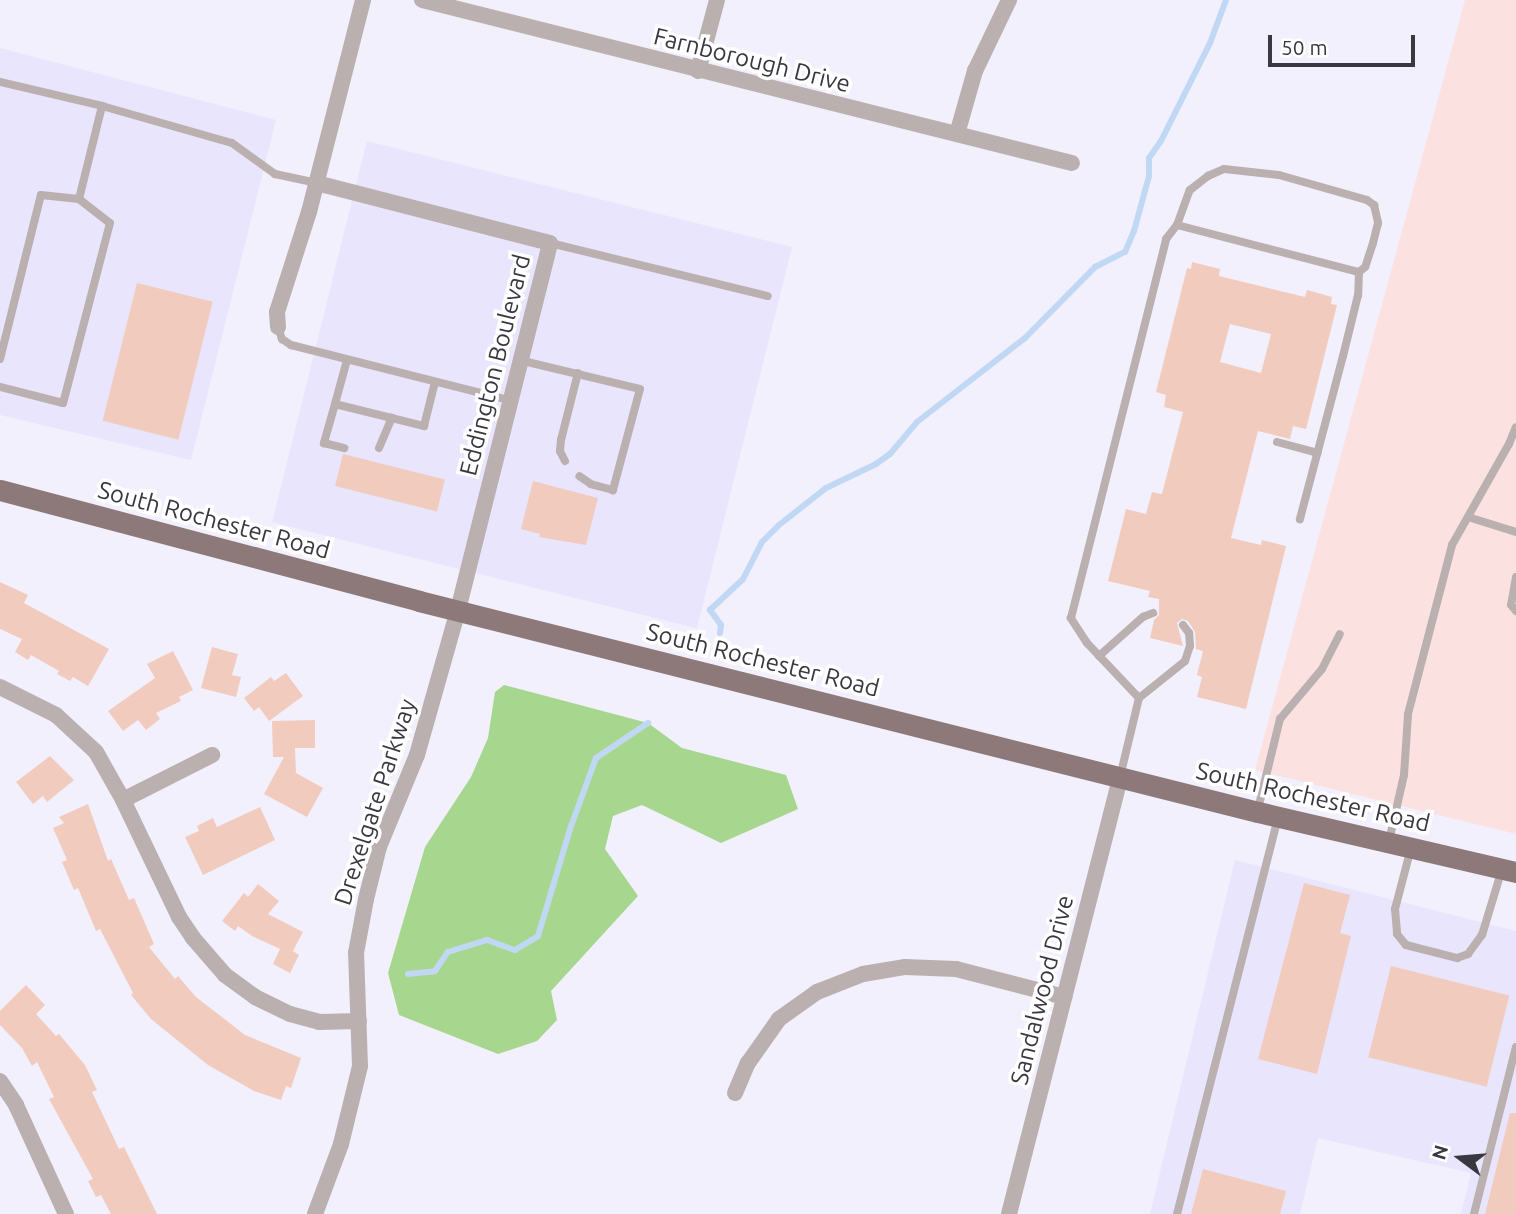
<!DOCTYPE html>
<style>
body{margin:0}
#map{position:relative;width:1516px;height:1214px;overflow:hidden;background:#f2f0fd;font-family:Ubuntu,sans-serif}
div>[style]{position:absolute}
.built>*{inset:0;background:#e8e5fc;transform-origin:0 0}
.industrial>*{inset:0;background:#fce1e1}
.green>*{inset:0;background:#a7d68f}
.stream>*{height:6px;margin:-3px;padding:0 3px;transform-origin:3px;border-radius:3px;background:#c0d8f4}
.building>*{inset:0;background:#f2cbbf;transform-origin:0 0}
.lane>*{height:8px;margin:-4px;padding:0 4px;transform-origin:4px;border-radius:4px;background:#bbb0b0}
.street>*{height:16px;margin:-8px;padding:0 8px;transform-origin:8px;border-radius:8px;background:#bbb0b0}
.primary>*{height:21px;margin:-10.5px;padding:0 10.5px;transform-origin:10.5px;border-radius:10.5px;background:#8d7979}
span{translate:-50% -50%;white-space:nowrap;text-align:center;line-height:1.15;-webkit-text-stroke:7px #fff;paint-order:stroke}
.street-label{font-size:24px;color:#393841}
.north{position:absolute;left:1425px;top:1123px;width:70px;height:70px;-webkit-text-stroke:5px #fff;paint-order:stroke;rotate:286deg;font-size:19px;font-weight:700;line-height:28px;text-align:center;color:#393841}
.north::after{content:'';display:block;margin:auto;width:24px;height:32px;background:#393841;clip-path:polygon(50% 0,100% 100%,50% 72%,0 100%)}
.scale{position:absolute;left:1268px;top:35px;width:147px;height:32px;box-sizing:border-box;border:4px solid #393841;border-top:0;padding-left:9px;font-size:21px;line-height:24px;white-space:nowrap;color:#393841;-webkit-text-stroke:5px #fff;paint-order:stroke}
</style>
<div id="map">
<div class="built">
<i style="clip-path:polygon(0 48px,276px 120px,191px 460px,0 415px)"></i>
<i style="left:367px;top:141px;width:438px;height:393px;rotate:14deg"></i>
<i style="clip-path:polygon(1235px 860px,1516px 931px,1516px 1214px,1461px 1214px,1471px 1173px,1318px 1138px,1300px 1214px,1150px 1214px)"></i>
</div>
<div class="industrial">
<i style="clip-path:polygon(1465px 0,1516px 0,1516px 834px,1255px 770px)"></i>
</div>
<div class="green">
<i style="clip-path:polygon(504px 685px,648px 723px,682px 748px,786px 775px,798px 809px,721px 843px,642px 805px,613px 816px,605px 849px,638px 896px,551px 991px,557px 1020px,537px 1041px,498px 1054px,399px 1015px,388px 973px,425px 847px,471px 777px,488px 738px,495px 692px)"></i>
</div>
<div class="stream">
<i style="left:720px;top:633px;width:8px;rotate:-83deg"></i>
<i style="left:721px;top:625px;width:19px;rotate:-126deg"></i>
<i style="left:710px;top:610px;width:45px;rotate:-43.2deg"></i>
<i style="left:743px;top:579px;width:42px;rotate:-62.8deg"></i>
<i style="left:762px;top:542px;width:24px;rotate:-45deg"></i>
<i style="left:779px;top:525px;width:60px;rotate:-38.2deg"></i>
<i style="left:826px;top:488px;width:55px;rotate:-25.6deg"></i>
<i style="left:876px;top:464px;width:17px;rotate:-36deg"></i>
<i style="left:890px;top:454px;width:42px;rotate:-49.8deg"></i>
<i style="left:917px;top:422px;width:137px;rotate:-37.9deg"></i>
<i style="left:1025px;top:338px;width:100px;rotate:-45.4deg"></i>
<i style="left:1095px;top:267px;width:34px;rotate:-27deg"></i>
<i style="left:1125px;top:252px;width:23px;rotate:-67deg"></i>
<i style="left:1134px;top:231px;width:57px;rotate:-74.7deg"></i>
<i style="left:1149px;top:176px;width:18px;rotate:-90deg"></i>
<i style="left:1149px;top:158px;width:21px;rotate:-55deg"></i>
<i style="left:1161px;top:141px;width:110px;rotate:-63.4deg"></i>
<i style="left:1210px;top:43px;width:46px;rotate:-69.6deg"></i>
<i style="left:408px;top:974px;width:27px;rotate:-6deg"></i>
<i style="left:435px;top:971px;width:23px;rotate:-56deg"></i>
<i style="left:448px;top:952px;width:41px;rotate:-17.1deg"></i>
<i style="left:487px;top:940px;width:30px;rotate:20deg"></i>
<i style="left:515px;top:950px;width:27px;rotate:-31deg"></i>
<i style="left:538px;top:936px;width:112px;rotate:-73.3deg"></i>
<i style="left:570px;top:829px;width:76px;rotate:-69.9deg"></i>
<i style="left:596px;top:758px;width:63px;rotate:-33.9deg"></i>
</div>
<div class="building">
<i style="clip-path:polygon(evenodd,1192px 262px,1220px 269px,1219px 276px,1305px 297px,1307px 290px,1332px 297px,1331px 304px,1337px 305px,1306px 429px,1293px 426px,1290px 439px,1258px 431px,1231px 538px,1261px 545px,1262px 540px,1286px 546px,1246px 709px,1197px 697px,1202px 677px,1197px 675px,1203px 651px,1196px 649px,1195px 632px,1188px 621px,1182px 619px,1177px 623px,1183px 646px,1150px 638px,1154px 620px,1159px 615px,1159px 599px,1148px 597px,1150px 591px,1108px 581px,1126px 509px,1146px 514px,1152px 492px,1162px 494px,1183px 412px,1164px 407px,1166px 395px,1156px 392px,1187px 268px,1191px 269px,1192px 262px,1230px 324px,1271px 334px,1261px 373px,1220px 362px,1230px 324px)"></i>
<i style="left:137px;top:283px;width:78px;height:142px;rotate:14deg"></i>
<i style="left:343px;top:454px;width:105px;height:33px;rotate:14deg"></i>
<i style="clip-path:polygon(533px 481px,598px 498px,586px 545px,539px 537px,540px 534px,521px 529px)"></i>
<i style="clip-path:polygon(0 582px,28px 595px,24px 603px,109px 649px,88px 686px,73px 677px,70px 681px,57px 674px,59px 671px,31px 655px,28px 660px,15px 652px,22px 639px,0 629px)"></i>
<i style="clip-path:polygon(212px 647px,238px 654px,232px 675px,241px 677px,236px 697px,201px 688px)"></i>
<i style="clip-path:polygon(173px 651px,193px 690px,179px 697px,181px 701px,156px 713px,160px 719px,146px 730px,138px 720px,123px 731px,108px 711px,155px 678px,147px 664px)"></i>
<i style="clip-path:polygon(286px 673px,303px 696px,269px 721px,259px 707px,254px 711px,244px 698px,271px 677px,274px 681px)"></i>
<i style="clip-path:polygon(315px 720px,315px 748px,295px 748px,296px 773px,323px 788px,307px 817px,264px 794px,284px 757px,273px 757px,272px 721px)"></i>
<i style="clip-path:polygon(50px 756px,74px 780px,47px 802px,43px 796px,33px 804px,16px 782px)"></i>
<i style="clip-path:polygon(88px 804px,108px 861px,111px 859px,129px 900px,134px 898px,154px 944px,149px 947px,175px 979px,178px 976px,196px 997px,245px 1035px,301px 1058px,291px 1088px,286px 1086px,281px 1100px,254px 1091px,208px 1065px,151px 1019px,131px 995px,133px 993px,100px 929px,96px 931px,78px 888px,74px 890px,62px 862px,67px 860px,53px 828px,64px 823px,59px 817px)"></i>
<i style="clip-path:polygon(260px 807px,275px 840px,203px 875px,185px 837px,199px 831px,197px 826px,213px 818px,217px 827px)"></i>
<i style="clip-path:polygon(1304px 883px,1350px 895px,1340px 933px,1351px 936px,1317px 1074px,1258px 1059px)"></i>
<i style="clip-path:polygon(258px 884px,279px 901px,268px 914px,303px 932px,293px 951px,299px 955px,290px 973px,273px 964px,280px 949px,252px 936px,238px 926px,235px 931px,222px 921px,244px 893px,248px 897px)"></i>
<i style="left:1391px;top:966px;width:122px;height:94px;rotate:14deg"></i>
<i style="clip-path:polygon(26px 985px,45px 1005px,36px 1014px,56px 1036px,59px 1034px,85px 1065px,97px 1090px,92px 1092px,119px 1149px,124px 1147px,157px 1214px,111px 1214px,101px 1195px,96px 1197px,88px 1181px,93px 1179px,49px 1099px,54px 1097px,37px 1062px,32px 1066px,22px 1048px,0 1025px,0 1011px)"></i>
<i style="clip-path:polygon(1510px 1113px,1516px 1113px,1516px 1214px,1485px 1214px)"></i>
<i style="clip-path:polygon(1203px 1169px,1286px 1191px,1280px 1214px,1191px 1214px)"></i>
</div>
<div class="lane">
<i style="left:0;top:82px;width:105px;rotate:13.2deg"></i>
<i style="left:102px;top:106px;width:135px;rotate:15.9deg"></i>
<i style="left:232px;top:143px;width:53px;rotate:35.8deg"></i>
<i style="left:275px;top:174px;width:43px;rotate:12.1deg"></i>
<i style="left:79px;top:199px;width:96px;rotate:-76.1deg"></i>
<i style="left:1177px;top:225px;width:37px;rotate:-70deg"></i>
<i style="left:1190px;top:190px;width:23px;rotate:-38deg"></i>
<i style="left:1208px;top:176px;width:17px;rotate:-24deg"></i>
<i style="left:1224px;top:169px;width:55px;rotate:6.2deg"></i>
<i style="left:1279px;top:175px;width:91px;rotate:15.9deg"></i>
<i style="left:1367px;top:200px;width:9px;rotate:36deg"></i>
<i style="left:1374px;top:205px;width:18px;rotate:77deg"></i>
<i style="left:1378px;top:223px;width:21px;rotate:104deg"></i>
<i style="left:1373px;top:243px;width:25px;rotate:108deg"></i>
<i style="left:1365px;top:267px;width:8px;rotate:140deg"></i>
<i style="left:1359px;top:272px;width:23px;rotate:92deg"></i>
<i style="left:1358px;top:295px;width:63px;rotate:103.8deg"></i>
<i style="left:1343px;top:356px;width:169px;rotate:104.8deg"></i>
<i style="left:550px;top:243px;width:224px;rotate:13.7deg"></i>
<i style="left:278px;top:327px;width:13px;rotate:72deg"></i>
<i style="left:282px;top:339px;width:11px;rotate:34deg"></i>
<i style="left:291px;top:345px;width:225px;rotate:14.2deg"></i>
<i style="left:0;top:359px;width:169px;rotate:-76deg"></i>
<i style="left:41px;top:195px;width:38px;rotate:6deg"></i>
<i style="left:79px;top:199px;width:39px;rotate:38deg"></i>
<i style="left:110px;top:223px;width:186px;rotate:104.6deg"></i>
<i style="left:63px;top:403px;width:65px;rotate:-165.7deg"></i>
<i style="left:347px;top:360px;width:46px;rotate:105.3deg"></i>
<i style="left:335px;top:404px;width:92px;rotate:13.9deg"></i>
<i style="left:424px;top:426px;width:45px;rotate:-76deg"></i>
<i style="left:519px;top:360px;width:124px;rotate:13.5deg"></i>
<i style="left:640px;top:389px;width:105px;rotate:105deg"></i>
<i style="left:613px;top:490px;width:23px;rotate:-165deg"></i>
<i style="left:591px;top:484px;width:14px;rotate:-146deg"></i>
<i style="left:335px;top:404px;width:41px;rotate:105.8deg"></i>
<i style="left:324px;top:443px;width:21px;rotate:14deg"></i>
<i style="left:1277px;top:442px;width:42px;rotate:15deg"></i>
<i style="left:379px;top:448px;width:33px;rotate:-67deg"></i>
<i style="left:565px;top:461px;width:11px;rotate:-117deg"></i>
<i style="left:560px;top:451px;width:11px;rotate:-85deg"></i>
<i style="left:561px;top:440px;width:69px;rotate:-75.8deg"></i>
<i style="left:1468px;top:517px;width:50px;rotate:17.4deg"></i>
<i style="left:1516px;top:577px;width:28px;rotate:100deg"></i>
<i style="left:1511px;top:605px;width:8px;rotate:50deg"></i>
<i style="left:1099px;top:656px;width:59px;rotate:-41.6deg"></i>
<i style="left:1143px;top:617px;width:11px;rotate:-22deg"></i>
<i style="left:1139px;top:698px;width:59px;rotate:-38.8deg"></i>
<i style="left:1185px;top:661px;width:16px;rotate:-72deg"></i>
<i style="left:1190px;top:646px;width:13px;rotate:-94deg"></i>
<i style="left:1189px;top:633px;width:10px;rotate:-127deg"></i>
<i style="left:1120px;top:777px;width:81px;rotate:-76.5deg"></i>
<i style="left:1139px;top:698px;width:76px;rotate:-133.4deg"></i>
<i style="left:1087px;top:643px;width:30px;rotate:-123deg"></i>
<i style="left:1071px;top:618px;width:391px;rotate:-75.9deg"></i>
<i style="left:1166px;top:239px;width:18px;rotate:-52deg"></i>
<i style="left:1177px;top:225px;width:188px;rotate:14.5deg"></i>
<i style="left:1258px;top:809px;width:93px;rotate:-76.3deg"></i>
<i style="left:1280px;top:719px;width:65px;rotate:-50deg"></i>
<i style="left:1322px;top:669px;width:39px;rotate:-63deg"></i>
<i style="left:1389px;top:841px;width:68px;rotate:-77.2deg"></i>
<i style="left:1404px;top:775px;width:61px;rotate:-86.2deg"></i>
<i style="left:1408px;top:714px;width:175px;rotate:-75.4deg"></i>
<i style="left:1452px;top:545px;width:116px;rotate:-60.6deg"></i>
<i style="left:1509px;top:444px;width:18px;rotate:-68deg"></i>
<i style="left:1411px;top:848px;width:63px;rotate:104.7deg"></i>
<i style="left:1395px;top:909px;width:25px;rotate:85deg"></i>
<i style="left:1397px;top:934px;width:14px;rotate:51deg"></i>
<i style="left:1406px;top:945px;width:53px;rotate:14.3deg"></i>
<i style="left:1457px;top:958px;width:12px;rotate:-20deg"></i>
<i style="left:1468px;top:954px;width:24px;rotate:-54deg"></i>
<i style="left:1482px;top:935px;width:69px;rotate:-73.1deg"></i>
<i style="left:1177px;top:1214px;width:410px;rotate:-75.7deg"></i>
<i style="left:1474px;top:1214px;width:172px;rotate:-75.9deg"></i>
</div>
<div class="street">
<i style="left:422px;top:0;width:670px;rotate:14.08deg"></i>
<i style="left:698px;top:71px;width:73px;rotate:-75deg"></i>
<i style="left:957px;top:134px;width:66px;rotate:-74.1deg"></i>
<i style="left:975px;top:71px;width:79px;rotate:-64.4deg"></i>
<i style="left:278px;top:327px;width:15px;rotate:-94deg"></i>
<i style="left:277px;top:312px;width:105px;rotate:-72.3deg"></i>
<i style="left:309px;top:212px;width:219px;rotate:-75.7deg"></i>
<i style="left:0;top:687px;width:63px;rotate:26.6deg"></i>
<i style="left:56px;top:715px;width:54px;rotate:42.8deg"></i>
<i style="left:96px;top:752px;width:55px;rotate:60.6deg"></i>
<i style="left:123px;top:800px;width:130px;rotate:64.4deg"></i>
<i style="left:179px;top:917px;width:25px;rotate:56deg"></i>
<i style="left:193px;top:938px;width:49px;rotate:49.1deg"></i>
<i style="left:225px;top:975px;width:37px;rotate:36deg"></i>
<i style="left:255px;top:997px;width:39px;rotate:26deg"></i>
<i style="left:290px;top:1014px;width:30px;rotate:15deg"></i>
<i style="left:319px;top:1022px;width:40px;rotate:-1.4deg"></i>
<i style="left:123px;top:800px;width:100px;rotate:-26.8deg"></i>
<i style="left:0;top:1081px;width:29px;rotate:56deg"></i>
<i style="left:16px;top:1105px;width:120px;rotate:65.4deg"></i>
<i style="left:735px;top:1093px;width:33px;rotate:-67deg"></i>
<i style="left:748px;top:1063px;width:54px;rotate:-54.8deg"></i>
<i style="left:779px;top:1019px;width:47px;rotate:-35.4deg"></i>
<i style="left:817px;top:992px;width:49px;rotate:-21.4deg"></i>
<i style="left:863px;top:974px;width:43px;rotate:-9.5deg"></i>
<i style="left:905px;top:967px;width:51px;rotate:2.2deg"></i>
<i style="left:956px;top:969px;width:112px;rotate:14.5deg"></i>
<i style="left:315px;top:1214px;width:75px;rotate:-69.6deg"></i>
<i style="left:341px;top:1144px;width:80px;rotate:-76.3deg"></i>
<i style="left:360px;top:1066px;width:113px;rotate:-92deg"></i>
<i style="left:356px;top:953px;width:55px;rotate:-79.5deg"></i>
<i style="left:366px;top:899px;width:54px;rotate:-76deg"></i>
<i style="left:379px;top:847px;width:100px;rotate:-67.6deg"></i>
<i style="left:417px;top:755px;width:151px;rotate:-74.2deg"></i>
<i style="left:458px;top:610px;width:378px;rotate:-75.9deg"></i>
<i style="left:550px;top:243px;width:241px;rotate:-165.6deg"></i>
<i style="left:1009px;top:1214px;width:451px;rotate:-75.7deg"></i>
</div>
<div class="primary">
<i style="left:0;top:490px;width:433px;rotate:14.8deg"></i>
<i style="left:419px;top:601px;width:865px;rotate:14.12deg"></i>
<i style="left:1258px;top:812px;width:265px;rotate:13.1deg"></i>
</div>
<div class="street-label">
<span style="left:752px;top:60px;rotate:14deg">Farnborough Drive</span>
<span style="left:495px;top:365px;rotate:-76deg">Eddington Boulevard</span>
<span style="left:214px;top:520px;rotate:15deg">South Rochester Road</span>
<span style="left:763px;top:660px;rotate:14deg">South Rochester Road</span>
<span style="left:1313px;top:797px;rotate:13deg">South Rochester Road</span>
<span style="left:375px;top:802px;rotate:-72deg">Drexelgate Parkway</span>
<span style="left:1042px;top:990px;rotate:-76deg">Sandalwood Drive</span>
</div>
<div class="north">N</div>
<div class="scale">50 m</div>
</div>
